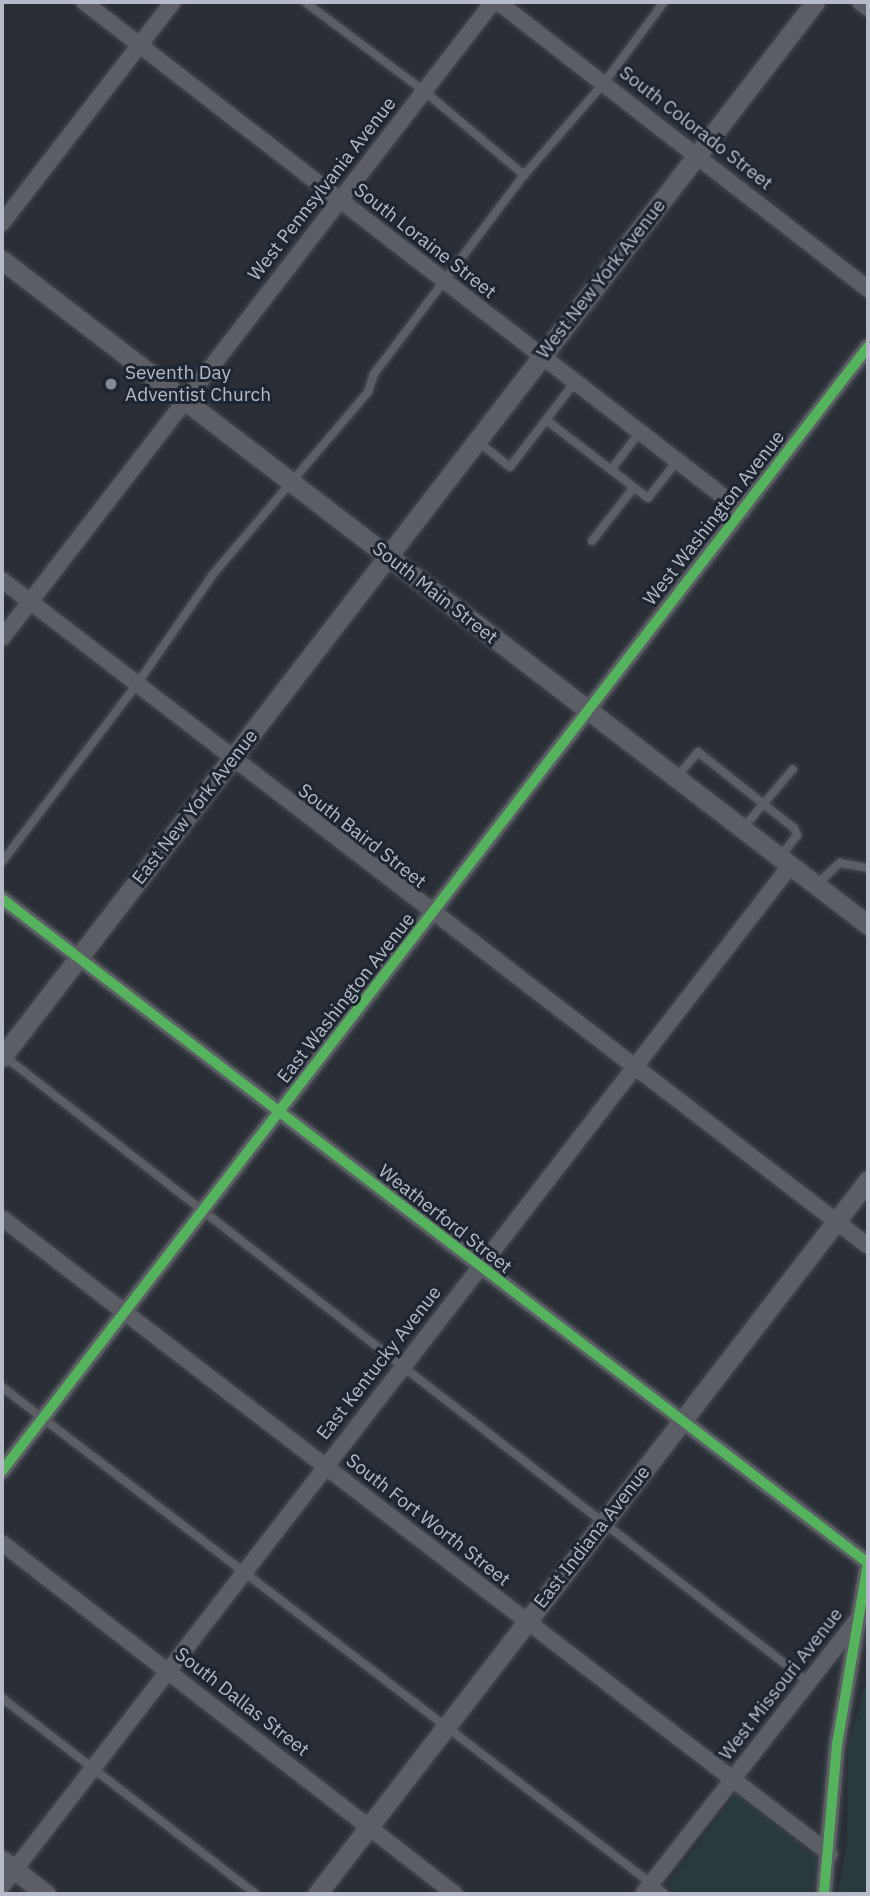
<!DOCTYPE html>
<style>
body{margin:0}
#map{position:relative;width:870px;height:1896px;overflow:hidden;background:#2a2f37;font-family:"IBM Plex Sans",sans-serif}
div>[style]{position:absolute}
.green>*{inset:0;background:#283a3e}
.roads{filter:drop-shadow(0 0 2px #474a51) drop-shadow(0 0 2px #474a51)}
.service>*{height:8px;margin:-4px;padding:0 4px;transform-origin:4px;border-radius:4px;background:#5b5e65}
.minor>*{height:16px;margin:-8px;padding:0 8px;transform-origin:8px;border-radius:8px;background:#5b5e65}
.tertiary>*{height:19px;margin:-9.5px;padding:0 9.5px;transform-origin:9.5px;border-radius:9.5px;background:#5b5e65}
.cycleway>*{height:10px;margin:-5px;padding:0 5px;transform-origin:5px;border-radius:5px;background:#56b35d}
.dots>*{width:19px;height:19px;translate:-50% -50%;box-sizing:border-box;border:4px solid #1e2632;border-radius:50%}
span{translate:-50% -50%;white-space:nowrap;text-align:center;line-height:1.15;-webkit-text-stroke:6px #1e2632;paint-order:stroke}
.street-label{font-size:19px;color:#b5bcc8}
.poi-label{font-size:19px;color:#b5bcc8}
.left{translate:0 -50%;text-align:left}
.frame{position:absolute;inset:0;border:4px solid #b5bcc8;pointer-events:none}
</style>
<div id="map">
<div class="green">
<i style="clip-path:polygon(868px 1674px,868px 1894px,838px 1894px,847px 1843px,848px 1748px)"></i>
<i style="clip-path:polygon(736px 1794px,818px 1859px,812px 1894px,677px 1894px,666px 1886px)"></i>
</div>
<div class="roads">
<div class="service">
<i style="left:305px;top:2px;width:149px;rotate:36.8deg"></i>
<i style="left:424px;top:91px;width:131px;rotate:40deg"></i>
<i style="left:546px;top:420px;width:128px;rotate:37.4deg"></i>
<i style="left:648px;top:498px;width:47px;rotate:-51.9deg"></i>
<i style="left:477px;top:441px;width:42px;rotate:38.2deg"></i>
<i style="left:510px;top:467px;width:107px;rotate:-52.6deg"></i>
<i style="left:611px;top:470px;width:46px;rotate:-52.9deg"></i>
<i style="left:592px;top:541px;width:68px;rotate:-52.1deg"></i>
<i style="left:676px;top:778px;width:34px;rotate:-50deg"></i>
<i style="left:698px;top:752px;width:122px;rotate:38.4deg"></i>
<i style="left:794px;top:828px;width:8px;rotate:67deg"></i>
<i style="left:797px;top:835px;width:26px;rotate:127deg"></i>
<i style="left:743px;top:828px;width:77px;rotate:-49.7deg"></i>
<i style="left:2px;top:862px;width:223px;rotate:-52.8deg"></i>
<i style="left:137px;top:684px;width:135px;rotate:-55.3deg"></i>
<i style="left:214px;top:573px;width:238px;rotate:-49.6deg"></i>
<i style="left:368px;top:392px;width:19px;rotate:-72deg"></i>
<i style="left:374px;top:374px;width:249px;rotate:-53deg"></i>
<i style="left:524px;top:175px;width:122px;rotate:-49deg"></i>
<i style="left:604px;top:83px;width:101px;rotate:-53.5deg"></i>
<i style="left:816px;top:885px;width:33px;rotate:-43deg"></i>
<i style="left:840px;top:863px;width:28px;rotate:10deg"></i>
<i style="left:4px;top:1056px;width:1019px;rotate:37.9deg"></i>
<i style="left:2px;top:1387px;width:835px;rotate:37.41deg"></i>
<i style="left:2px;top:1698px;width:321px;rotate:37.7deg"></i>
</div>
<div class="minor">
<i style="left:84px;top:2px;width:832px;rotate:37.72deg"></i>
<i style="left:498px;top:2px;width:468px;rotate:37.8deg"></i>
<i style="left:860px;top:2px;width:10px;rotate:37deg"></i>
<i style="left:2px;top:223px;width:279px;rotate:-52.3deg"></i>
<i style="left:2px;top:580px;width:1092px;rotate:37.56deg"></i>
<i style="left:2px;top:638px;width:803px;rotate:-52.33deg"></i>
<i style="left:2px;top:899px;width:1091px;rotate:37.48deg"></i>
<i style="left:868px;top:1563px;width:184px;rotate:99.7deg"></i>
<i style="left:837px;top:1744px;width:151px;rotate:95deg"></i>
<i style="left:2px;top:1218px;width:1044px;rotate:37.53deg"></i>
<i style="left:2px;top:1471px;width:1419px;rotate:-52.39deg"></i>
<i style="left:2px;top:1543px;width:573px;rotate:37.77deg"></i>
<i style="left:2px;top:1886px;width:1289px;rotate:-52.31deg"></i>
<i style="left:643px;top:1894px;width:350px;rotate:-52deg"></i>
</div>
<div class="tertiary">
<i style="left:2px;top:260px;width:1092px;rotate:37.52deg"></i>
<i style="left:2px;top:1057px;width:1332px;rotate:-52.38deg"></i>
<i style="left:2px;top:1860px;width:56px;rotate:37.7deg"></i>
<i style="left:317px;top:1894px;width:902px;rotate:-52.34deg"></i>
</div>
</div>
<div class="cycleway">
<i style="left:2px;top:899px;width:1091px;rotate:37.48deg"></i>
<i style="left:868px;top:1563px;width:184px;rotate:99.7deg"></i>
<i style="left:837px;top:1744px;width:151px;rotate:95deg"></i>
<i style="left:2px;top:1471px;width:1419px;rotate:-52.39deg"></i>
</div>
<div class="dots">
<i style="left:111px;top:384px;background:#848b95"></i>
</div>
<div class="street-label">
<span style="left:696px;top:128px;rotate:38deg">South Colorado Street</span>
<span style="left:322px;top:189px;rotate:-52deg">West Pennsylvania Avenue</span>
<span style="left:425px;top:241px;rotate:38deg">South Loraine Street</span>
<span style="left:601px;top:279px;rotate:-52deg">West New York Avenue</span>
<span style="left:714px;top:518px;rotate:-52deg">West Washington Avenue</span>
<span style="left:435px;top:593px;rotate:38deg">South Main Street</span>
<span style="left:195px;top:807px;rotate:-52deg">East New York Avenue</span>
<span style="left:362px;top:836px;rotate:38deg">South Baird Street</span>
<span style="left:346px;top:998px;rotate:-52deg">East Washington Avenue</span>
<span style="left:445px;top:1219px;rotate:38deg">Weatherford Street</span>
<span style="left:379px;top:1363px;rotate:-52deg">East Kentucky Avenue</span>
<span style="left:428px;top:1520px;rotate:38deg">South Fort Worth Street</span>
<span style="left:592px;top:1537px;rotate:-52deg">East Indiana Avenue</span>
<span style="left:781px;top:1684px;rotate:-52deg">West Missouri Avenue</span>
<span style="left:242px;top:1702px;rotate:38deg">South Dallas Street</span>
</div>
<div class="poi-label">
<span class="left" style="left:125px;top:384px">Seventh Day<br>Adventist Church</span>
</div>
<div class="frame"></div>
</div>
